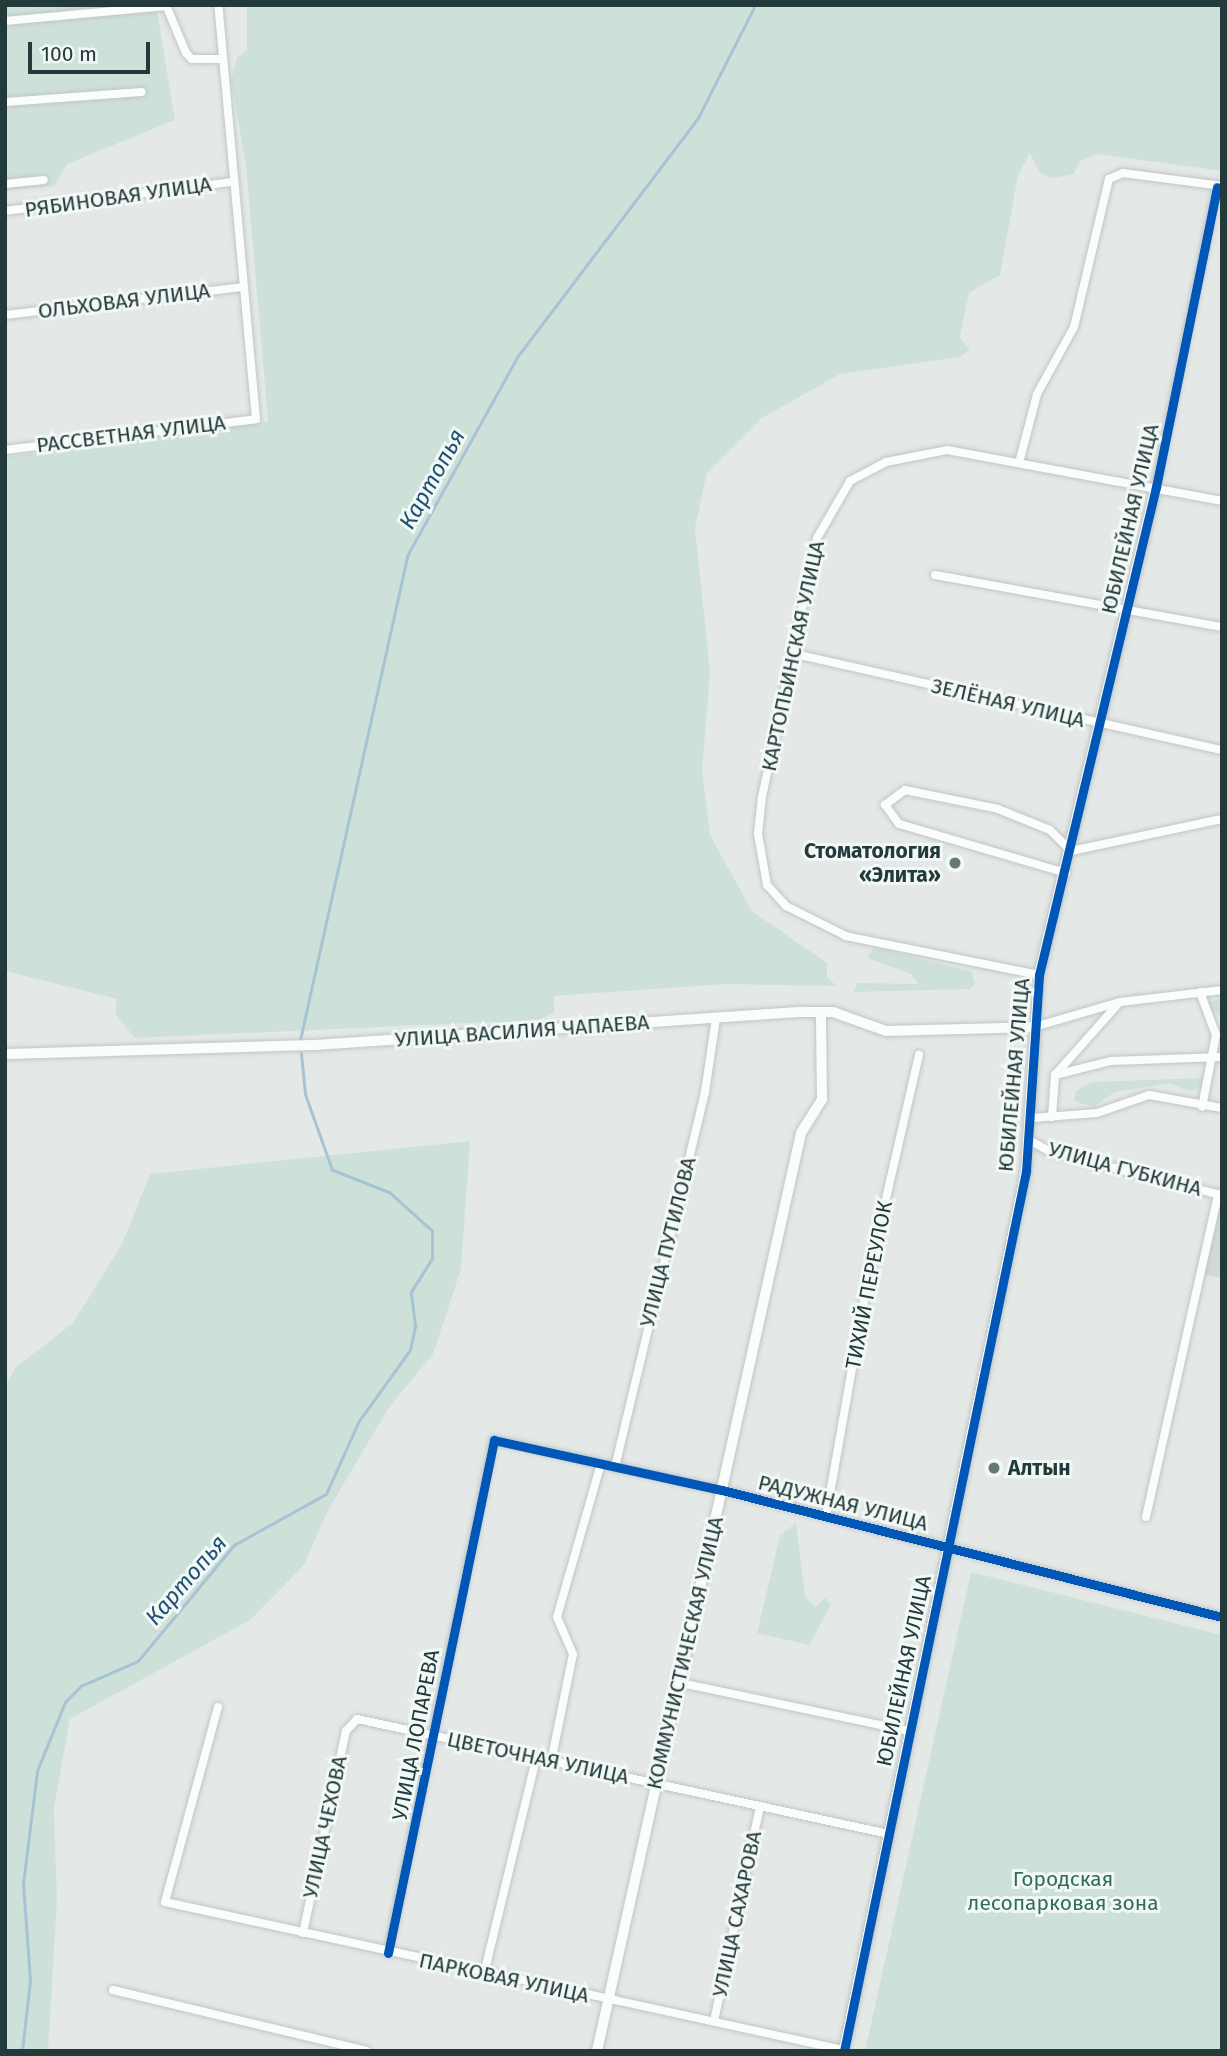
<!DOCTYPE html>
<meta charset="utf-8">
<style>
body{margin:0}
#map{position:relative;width:1227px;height:2056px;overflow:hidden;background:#e4e9e8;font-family:"Fira Sans",sans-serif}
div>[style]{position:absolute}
.built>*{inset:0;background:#d2dad8}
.green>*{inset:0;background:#cee1d9}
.stream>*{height:2.5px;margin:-1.25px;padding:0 1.25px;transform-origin:1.25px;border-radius:1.25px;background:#a7c3d4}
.roads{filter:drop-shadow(0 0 2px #c1c6c5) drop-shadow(0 0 2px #c1c6c5)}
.minor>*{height:8px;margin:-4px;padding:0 4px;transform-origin:4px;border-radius:4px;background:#fbfcfc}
.tertiary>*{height:10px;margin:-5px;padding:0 5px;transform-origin:5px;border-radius:5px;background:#fbfcfc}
.cycleway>*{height:9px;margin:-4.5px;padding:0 4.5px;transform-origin:4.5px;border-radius:4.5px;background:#0057b8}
.dots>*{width:19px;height:19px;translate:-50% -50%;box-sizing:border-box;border:4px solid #f2f8f6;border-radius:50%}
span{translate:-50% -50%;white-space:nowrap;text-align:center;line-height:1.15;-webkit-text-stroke:6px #f2f8f6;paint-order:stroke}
.street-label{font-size:21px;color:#233a3a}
.poi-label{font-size:21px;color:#233a3a;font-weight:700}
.right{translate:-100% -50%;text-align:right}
.left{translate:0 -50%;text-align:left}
.park-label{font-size:21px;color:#306e57}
.water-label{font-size:23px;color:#215172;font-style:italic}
.frame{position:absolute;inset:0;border:7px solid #233a3a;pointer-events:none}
.scale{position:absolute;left:28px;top:42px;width:122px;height:32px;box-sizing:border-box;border:4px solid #233a3a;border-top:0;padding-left:9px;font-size:21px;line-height:24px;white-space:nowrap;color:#233a3a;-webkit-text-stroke:5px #f2f8f6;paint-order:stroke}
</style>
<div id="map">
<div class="built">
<i style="clip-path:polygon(1221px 1202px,1222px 1202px,1222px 1278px,1204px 1275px)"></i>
</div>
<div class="green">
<i style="clip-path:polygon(5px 5px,156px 5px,175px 120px,67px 164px,54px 186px,5px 190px)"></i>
<i style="clip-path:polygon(247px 5px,1222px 5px,1222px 171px,1097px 154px,1080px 161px,1074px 174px,1052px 178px,1040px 173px,1030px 153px,1018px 175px,1000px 275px,969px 293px,960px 337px,970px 350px,960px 357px,840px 374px,762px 418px,707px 473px,695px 528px,710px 672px,702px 770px,710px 835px,752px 911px,827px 963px,827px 978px,837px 986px,726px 984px,554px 996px,554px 1013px,522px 1027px,491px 1022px,135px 1038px,115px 1013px,117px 999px,5px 971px,5px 457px,268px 422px,246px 165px,231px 80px,237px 58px,247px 50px)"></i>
<i style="clip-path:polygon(874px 947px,972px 972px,975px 984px,970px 989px,854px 992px,857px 983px,918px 984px,911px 974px,867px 958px)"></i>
<i style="clip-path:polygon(1222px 998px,1222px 1018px,1206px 1003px)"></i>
<i style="clip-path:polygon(1204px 1078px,1201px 1088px,1188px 1091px,1170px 1083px,1115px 1092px,1093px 1107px,1074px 1101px,1076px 1091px,1091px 1082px)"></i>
<i style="clip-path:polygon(470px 1141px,461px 1269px,433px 1354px,388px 1409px,328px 1510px,304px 1565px,250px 1620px,70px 1719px,54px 1808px,57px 1900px,48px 2051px,5px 2051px,5px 1386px,16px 1367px,73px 1323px,122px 1244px,150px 1174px)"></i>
<i style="clip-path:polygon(796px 1523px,805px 1596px,815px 1607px,825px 1598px,831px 1605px,809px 1645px,757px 1633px,780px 1535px)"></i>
<i style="clip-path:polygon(971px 1572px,1222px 1635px,1222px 2051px,865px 2051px)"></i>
</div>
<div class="stream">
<i style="left:300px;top:1040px;width:496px;rotate:-77.5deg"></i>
<i style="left:407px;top:556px;width:229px;rotate:-61deg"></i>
<i style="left:518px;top:356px;width:298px;rotate:-52.9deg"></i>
<i style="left:698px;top:118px;width:127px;rotate:-63.2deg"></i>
<i style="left:22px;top:2051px;width:70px;rotate:-83.5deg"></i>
<i style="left:30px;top:1981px;width:97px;rotate:-94.1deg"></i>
<i style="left:23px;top:1884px;width:114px;rotate:-82.9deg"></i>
<i style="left:37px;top:1771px;width:74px;rotate:-67.9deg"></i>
<i style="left:65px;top:1702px;width:23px;rotate:-45deg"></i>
<i style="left:81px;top:1686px;width:62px;rotate:-23.7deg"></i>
<i style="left:138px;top:1661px;width:151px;rotate:-50.4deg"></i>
<i style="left:234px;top:1545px;width:105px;rotate:-29deg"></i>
<i style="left:326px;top:1494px;width:80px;rotate:-65.7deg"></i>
<i style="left:359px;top:1421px;width:87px;rotate:-54.3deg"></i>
<i style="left:410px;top:1350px;width:25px;rotate:-78deg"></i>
<i style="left:415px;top:1326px;width:34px;rotate:-97deg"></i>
<i style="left:411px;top:1292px;width:40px;rotate:-58deg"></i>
<i style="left:432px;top:1258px;width:27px;rotate:-90deg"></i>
<i style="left:432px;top:1231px;width:57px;rotate:-137.9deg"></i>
<i style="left:390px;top:1193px;width:62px;rotate:-158.4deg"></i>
<i style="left:332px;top:1170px;width:81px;rotate:-109.6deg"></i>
<i style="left:305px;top:1094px;width:41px;rotate:-95.6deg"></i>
</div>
<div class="roads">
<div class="minor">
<i style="left:166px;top:5px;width:52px;rotate:67.4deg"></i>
<i style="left:186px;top:53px;width:8px;rotate:45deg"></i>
<i style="left:192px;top:59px;width:28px"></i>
<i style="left:5px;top:21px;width:162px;rotate:-5.3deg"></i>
<i style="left:5px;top:102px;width:137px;rotate:-4.2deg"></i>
<i style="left:5px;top:184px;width:39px;rotate:-6deg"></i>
<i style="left:5px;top:211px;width:229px;rotate:-7.3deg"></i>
<i style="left:5px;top:315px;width:239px;rotate:-6.7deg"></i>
<i style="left:5px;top:450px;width:253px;rotate:-7deg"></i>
<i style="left:256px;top:419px;width:416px;rotate:-95.2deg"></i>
<i style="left:1020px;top:459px;width:67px;rotate:-75.3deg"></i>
<i style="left:1037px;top:394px;width:77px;rotate:-61.1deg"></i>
<i style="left:1074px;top:327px;width:152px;rotate:-76.7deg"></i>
<i style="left:1109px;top:179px;width:15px;rotate:-23deg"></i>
<i style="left:1123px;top:173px;width:100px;rotate:7.5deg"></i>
<i style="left:1156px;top:487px;width:306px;rotate:-78.5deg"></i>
<i style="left:935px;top:575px;width:292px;rotate:10.3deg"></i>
<i style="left:795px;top:654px;width:438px;rotate:12.7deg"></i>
<i style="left:1066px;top:873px;width:174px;rotate:-163.6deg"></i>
<i style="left:899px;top:824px;width:24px;rotate:-126deg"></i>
<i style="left:885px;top:805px;width:25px;rotate:-37deg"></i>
<i style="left:905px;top:790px;width:95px;rotate:11.5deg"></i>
<i style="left:998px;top:809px;width:56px;rotate:22deg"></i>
<i style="left:1050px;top:830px;width:30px;rotate:45deg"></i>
<i style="left:1071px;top:851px;width:154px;rotate:-12deg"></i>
<i style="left:1039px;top:975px;width:197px;rotate:-168.6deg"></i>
<i style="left:846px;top:936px;width:67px;rotate:-153.4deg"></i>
<i style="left:786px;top:906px;width:28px;rotate:-132deg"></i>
<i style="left:767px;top:885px;width:52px;rotate:-100deg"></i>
<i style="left:758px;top:834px;width:37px;rotate:-84deg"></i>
<i style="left:762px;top:797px;width:265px;rotate:-78deg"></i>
<i style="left:817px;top:538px;width:66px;rotate:-59.9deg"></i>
<i style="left:850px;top:481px;width:41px;rotate:-27.8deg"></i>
<i style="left:886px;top:462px;width:62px;rotate:-11.1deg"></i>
<i style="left:947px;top:450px;width:280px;rotate:10.5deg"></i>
<i style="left:1200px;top:992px;width:46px;rotate:69.6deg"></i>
<i style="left:1216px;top:1035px;width:73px;rotate:101deg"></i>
<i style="left:1034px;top:1027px;width:90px;rotate:-16.2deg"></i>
<i style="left:1120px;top:1002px;width:103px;rotate:-6.7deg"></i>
<i style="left:1055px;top:1075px;width:58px;rotate:-14deg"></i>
<i style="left:1111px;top:1061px;width:111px;rotate:-2.1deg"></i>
<i style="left:1052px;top:1117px;width:42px;rotate:-85.9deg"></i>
<i style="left:1055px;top:1075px;width:95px;rotate:-48.4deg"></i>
<i style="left:1032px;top:1118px;width:65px;rotate:-4.4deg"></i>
<i style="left:1097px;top:1113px;width:55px;rotate:-19.1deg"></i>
<i style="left:1149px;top:1095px;width:74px;rotate:10.1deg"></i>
<i style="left:1029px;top:1140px;width:25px;rotate:29deg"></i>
<i style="left:1051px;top:1152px;width:175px;rotate:14.2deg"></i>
<i style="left:615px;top:1467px;width:386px;rotate:-76.5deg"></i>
<i style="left:705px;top:1092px;width:75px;rotate:-81.5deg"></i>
<i style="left:826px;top:1516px;width:247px;rotate:-80deg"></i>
<i style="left:869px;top:1273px;width:224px;rotate:-77.1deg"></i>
<i style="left:1146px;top:1517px;width:331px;rotate:-77.4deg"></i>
<i style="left:676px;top:1682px;width:238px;rotate:11.9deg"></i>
<i style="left:218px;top:1707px;width:202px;rotate:105.2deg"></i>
<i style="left:165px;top:1902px;width:695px;rotate:12.3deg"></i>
<i style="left:551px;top:1762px;width:110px;rotate:-78.5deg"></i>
<i style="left:573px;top:1654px;width:40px;rotate:-113.4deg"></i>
<i style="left:557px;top:1617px;width:159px;rotate:-74deg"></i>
<i style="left:303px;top:1933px;width:207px;rotate:-78deg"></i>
<i style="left:346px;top:1731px;width:16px;rotate:-47deg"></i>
<i style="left:357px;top:1719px;width:544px;rotate:12.2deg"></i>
<i style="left:388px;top:1953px;width:524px;rotate:-78.33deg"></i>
<i style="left:494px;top:1440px;width:233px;rotate:12.4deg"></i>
<i style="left:722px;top:1490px;width:516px;rotate:14.25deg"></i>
<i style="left:484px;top:1974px;width:221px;rotate:-76.4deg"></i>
<i style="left:113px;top:1990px;width:261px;rotate:13.5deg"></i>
<i style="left:714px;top:2021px;width:220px;rotate:-77.9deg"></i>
</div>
<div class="tertiary">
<i style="left:5px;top:1054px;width:310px;rotate:-1.7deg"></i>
<i style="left:315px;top:1045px;width:488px;rotate:-3.9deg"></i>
<i style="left:802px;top:1012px;width:31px"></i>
<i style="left:833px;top:1012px;width:56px;rotate:19.7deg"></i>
<i style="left:886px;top:1031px;width:148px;rotate:-1.5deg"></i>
<i style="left:597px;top:2051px;width:940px;rotate:-77.47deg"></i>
<i style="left:801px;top:1133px;width:39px;rotate:-58deg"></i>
<i style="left:822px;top:1100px;width:87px;rotate:-90.7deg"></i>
<i style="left:844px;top:2051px;width:899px;rotate:-78.31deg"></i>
<i style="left:1026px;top:1171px;width:196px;rotate:-86.2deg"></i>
<i style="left:1039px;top:975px;width:502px;rotate:-76.52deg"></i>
</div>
</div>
<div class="cycleway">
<i style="left:388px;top:1953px;width:524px;rotate:-78.33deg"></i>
<i style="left:494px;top:1440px;width:233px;rotate:12.4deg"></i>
<i style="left:722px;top:1490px;width:516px;rotate:14.25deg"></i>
<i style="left:844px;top:2051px;width:899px;rotate:-78.31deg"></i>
<i style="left:1026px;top:1171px;width:196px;rotate:-86.2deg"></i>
<i style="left:1039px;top:975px;width:502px;rotate:-76.52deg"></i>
<i style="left:1156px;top:487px;width:306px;rotate:-78.5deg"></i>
</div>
<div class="dots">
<i style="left:955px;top:863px;background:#677777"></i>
<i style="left:994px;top:1468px;background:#677777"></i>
</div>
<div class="street-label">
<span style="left:118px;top:197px;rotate:-8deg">РЯБИНОВАЯ УЛИЦА</span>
<span style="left:124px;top:301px;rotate:-7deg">ОЛЬХОВАЯ УЛИЦА</span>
<span style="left:131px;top:434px;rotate:-7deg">РАССВЕТНАЯ УЛИЦА</span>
<span style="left:1130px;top:519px;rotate:-77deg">ЮБИЛЕЙНАЯ УЛИЦА</span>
<span style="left:793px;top:656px;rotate:-78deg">КАРТОПЬИНСКАЯ УЛИЦА</span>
<span style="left:1008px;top:703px;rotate:13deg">ЗЕЛЁНАЯ УЛИЦА</span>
<span style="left:522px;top:1031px;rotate:-4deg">УЛИЦА ВАСИЛИЯ ЧАПАЕВА</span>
<span style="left:1014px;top:1075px;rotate:-85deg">ЮБИЛЕЙНАЯ УЛИЦА</span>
<span style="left:1125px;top:1169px;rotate:15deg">УЛИЦА ГУБКИНА</span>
<span style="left:668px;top:1242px;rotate:-76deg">УЛИЦА ПУТИЛОВА</span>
<span style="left:869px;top:1285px;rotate:-79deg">ТИХИЙ ПЕРЕУЛОК</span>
<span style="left:843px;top:1503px;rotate:14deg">РАДУЖНАЯ УЛИЦА</span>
<span style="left:685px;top:1653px;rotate:-77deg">КОММУНИСТИЧЕСКАЯ УЛИЦА</span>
<span style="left:904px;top:1671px;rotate:-78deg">ЮБИЛЕЙНАЯ УЛИЦА</span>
<span style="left:416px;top:1735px;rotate:-79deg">УЛИЦА ЛОПАРЕВА</span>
<span style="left:538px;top:1758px;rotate:12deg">ЦВЕТОЧНАЯ УЛИЦА</span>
<span style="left:325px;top:1827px;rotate:-78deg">УЛИЦА ЧЕХОВА</span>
<span style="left:737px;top:1914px;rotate:-78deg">УЛИЦА САХАРОВА</span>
<span style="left:504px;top:1978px;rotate:12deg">ПАРКОВАЯ УЛИЦА</span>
</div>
<div class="poi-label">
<span class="right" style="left:941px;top:863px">Стоматология<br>«Элита»</span>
<span class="left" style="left:1008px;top:1468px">Алтын</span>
</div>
<div class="park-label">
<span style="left:1063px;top:1891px">Городская<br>лесопарковая зона</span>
</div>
<div class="water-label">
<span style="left:432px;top:479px;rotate:-61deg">Картопья</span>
<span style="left:186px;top:1580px;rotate:-49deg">Картопья</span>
</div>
<div class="frame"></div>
<div class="scale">100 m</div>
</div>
